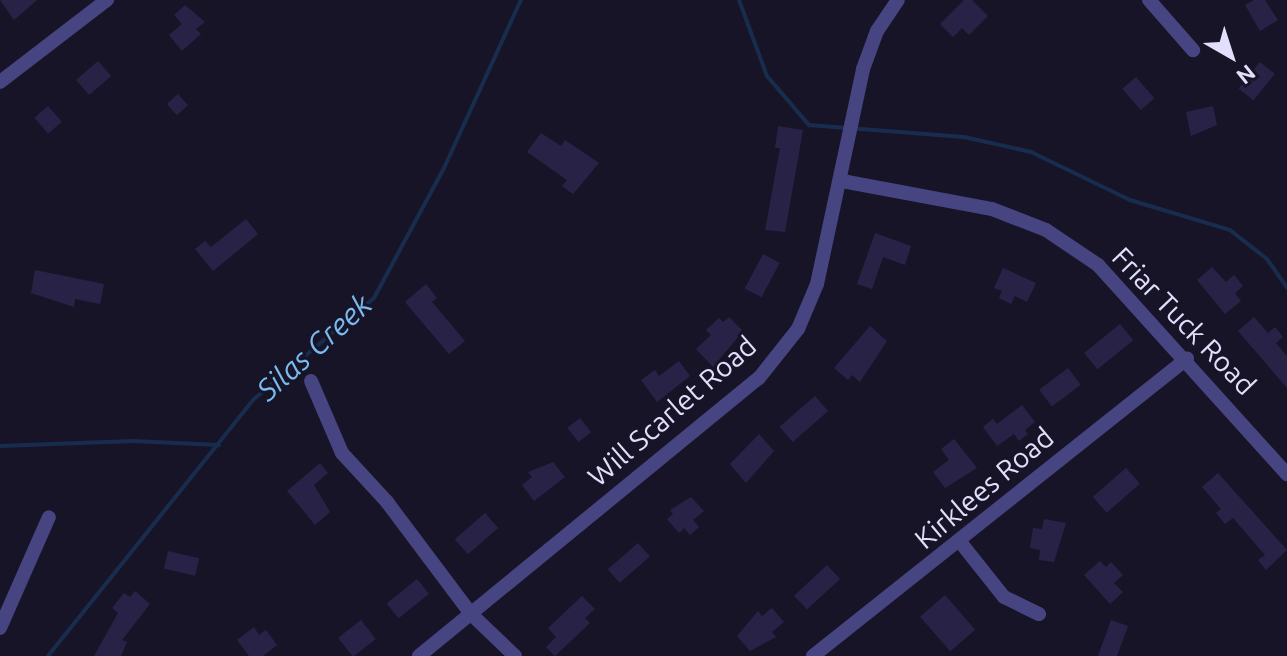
<!DOCTYPE html>
<style>
body{margin:0}
#map{position:relative;width:1287px;height:656px;overflow:hidden;background:#171428;font-family:Ubuntu,sans-serif}
div>[style]{position:absolute}
.stream>*{height:4px;margin:-2px;padding:0 2px;transform-origin:2px;border-radius:2px;background:#182d4d}
.building>*{inset:0;background:#292247;transform-origin:0 0}
.minor>*{height:14px;margin:-7px;padding:0 7px;transform-origin:7px;border-radius:7px;background:#464481}
span{translate:-50% -50%;white-space:nowrap;text-align:center;line-height:1.15;-webkit-text-stroke:6px #171428;paint-order:stroke}
.street-label{font-size:28px;color:#e1dffb}
.water-label{font-size:30px;color:#79baef;font-style:italic}
.north{position:absolute;left:1191px;top:16px;width:80px;height:80px;-webkit-text-stroke:6px #171428;paint-order:stroke;rotate:141deg;font-size:22px;font-weight:700;line-height:32px;text-align:center;color:#e1dffb}
.north::after{content:'';display:block;margin:auto;width:28px;height:36px;background:#e1dffb;clip-path:polygon(50% 0,100% 100%,50% 72%,0 100%)}
</style>
<div id="map">
<div class="stream">
<i style="left:739px;top:0;width:81px;rotate:69.8deg"></i>
<i style="left:767px;top:76px;width:65px;rotate:49.4deg"></i>
<i style="left:809px;top:125px;width:155px;rotate:4.4deg"></i>
<i style="left:964px;top:137px;width:69px;rotate:12.6deg"></i>
<i style="left:1031px;top:152px;width:110px;rotate:25.9deg"></i>
<i style="left:1130px;top:200px;width:104px;rotate:16.7deg"></i>
<i style="left:1230px;top:230px;width:47px;rotate:38.1deg"></i>
<i style="left:1267px;top:259px;width:35px;rotate:55deg"></i>
<i style="left:0;top:446px;width:133px;rotate:-2.2deg"></i>
<i style="left:133px;top:441px;width:86px;rotate:2.7deg"></i>
<i style="left:48px;top:656px;width:329px;rotate:-51.3deg"></i>
<i style="left:254px;top:399px;width:157px;rotate:-40.1deg"></i>
<i style="left:374px;top:298px;width:148px;rotate:-61.7deg"></i>
<i style="left:444px;top:168px;width:185px;rotate:-65.4deg"></i>
</div>
<div class="building">
<i style="clip-path:polygon(0 0,37px 0,14px 20px)"></i>
<i style="clip-path:polygon(964px 0,972px 0,988px 16px,969px 35px,962px 28px,953px 37px,940px 24px)"></i>
<i style="clip-path:polygon(1254px 0,1265px 0,1278px 20px,1260px 31px,1245px 5px)"></i>
<i style="clip-path:polygon(185px 5px,205px 22px,196px 29px,201px 34px,182px 51px,169px 35px,182px 24px,174px 15px)"></i>
<i style="left:98px;top:61px;width:20px;height:29px;rotate:49deg"></i>
<i style="left:1260px;top:62px;width:19px;height:34px;rotate:39deg"></i>
<i style="left:1136px;top:77px;width:28px;height:18px;rotate:49deg"></i>
<i style="left:178px;top:94px;width:15px;height:15px;rotate:48deg"></i>
<i style="left:48px;top:106px;width:21px;height:18px;rotate:49deg"></i>
<i style="clip-path:polygon(1213px 106px,1217px 125px,1191px 136px,1186px 112px)"></i>
<i style="clip-path:polygon(778px 126px,803px 130px,785px 232px,765px 230px,780px 148px,775px 148px)"></i>
<i style="clip-path:polygon(541px 133px,561px 146px,565px 140px,599px 163px,573px 194px,562px 186px,567px 180px,527px 152px)"></i>
<i style="clip-path:polygon(246px 219px,258px 234px,213px 271px,195px 249px,205px 241px,211px 247px)"></i>
<i style="clip-path:polygon(875px 233px,911px 246px,905px 265px,883px 257px,872px 289px,857px 284px)"></i>
<i style="left:763px;top:254px;width:19px;height:39px;rotate:28deg"></i>
<i style="clip-path:polygon(1212px 267px,1226px 282px,1234px 275px,1243px 286px,1235px 293px,1241px 301px,1225px 314px,1197px 280px)"></i>
<i style="clip-path:polygon(1003px 268px,1036px 283px,1027px 302px,1015px 296px,1011px 304px,999px 298px,1002px 291px,994px 288px)"></i>
<i style="clip-path:polygon(35px 270px,104px 284px,100px 304px,75px 299px,74px 307px,31px 293px)"></i>
<i style="clip-path:polygon(426px 284px,437px 298px,432px 302px,465px 341px,449px 354px,405px 302px)"></i>
<i style="clip-path:polygon(729px 317px,743px 331px,713px 367px,696px 349px,711px 335px,706px 330px,719px 318px,723px 322px)"></i>
<i style="clip-path:polygon(1254px 317px,1268px 333px,1275px 327px,1283px 337px,1276px 343px,1287px 356px,1287px 388px,1238px 331px)"></i>
<i style="left:1120px;top:324px;width:21px;height:46px;rotate:51deg"></i>
<i style="clip-path:polygon(870px 326px,887px 341px,860px 382px,852px 375px,848px 380px,834px 368px)"></i>
<i style="clip-path:polygon(679px 361px,690px 376px,657px 402px,641px 380px,655px 370px,659px 376px)"></i>
<i style="left:1068px;top:368px;width:21px;height:36px;rotate:53deg"></i>
<i style="left:815px;top:396px;width:20px;height:47px;rotate:49deg"></i>
<i style="clip-path:polygon(1022px 405px,1035px 422px,1025px 430px,1028px 434px,1019px 441px,1014px 434px,997px 446px,983px 427px,993px 419px,997px 424px)"></i>
<i style="left:580px;top:418px;width:18px;height:16px;rotate:52deg"></i>
<i style="clip-path:polygon(759px 434px,774px 451px,746px 483px,730px 464px)"></i>
<i style="clip-path:polygon(954px 439px,977px 468px,945px 488px,933px 472px,949px 460px,941px 449px)"></i>
<i style="clip-path:polygon(553px 462px,565px 477px,534px 501px,522px 485px,532px 477px,528px 472px)"></i>
<i style="clip-path:polygon(320px 463px,328px 473px,314px 485px,330px 512px,315px 525px,287px 491px)"></i>
<i style="left:1126px;top:468px;width:21px;height:44px;rotate:49deg"></i>
<i style="clip-path:polygon(1218px 473px,1287px 550px,1266px 570px,1258px 560px,1265px 555px,1233px 518px,1225px 524px,1216px 513px,1221px 509px,1202px 487px)"></i>
<i style="clip-path:polygon(691px 497px,704px 511px,693px 520px,699px 527px,690px 535px,684px 528px,679px 533px,667px 519px,673px 514px,670px 510px)"></i>
<i style="left:485px;top:513px;width:20px;height:40px;rotate:49deg"></i>
<i style="clip-path:polygon(1044px 519px,1066px 523px,1054px 562px,1039px 560px,1040px 550px,1030px 548px,1033px 528px,1042px 529px)"></i>
<i style="left:638px;top:543px;width:18px;height:40px;rotate:49deg"></i>
<i style="left:168px;top:551px;width:32px;height:18px;rotate:13deg"></i>
<i style="clip-path:polygon(1100px 561px,1106px 567px,1111px 562px,1123px 575px,1114px 583px,1123px 592px,1110px 604px,1084px 575px)"></i>
<i style="left:827px;top:565px;width:19px;height:45px;rotate:47deg"></i>
<i style="left:417px;top:579px;width:19px;height:39px;rotate:51deg"></i>
<i style="clip-path:polygon(135px 591px,150px 604px,122px 640px,127px 642px,121px 656px,94px 656px,118px 613px,112px 608px,124px 593px,130px 597px)"></i>
<i style="left:945px;top:595px;width:46px;height:33px;rotate:49deg"></i>
<i style="clip-path:polygon(582px 596px,595px 609px,585px 618px,590px 623px,555px 656px,546px 647px,556px 637px,548px 628px)"></i>
<i style="clip-path:polygon(772px 608px,784px 622px,772px 632px,776px 637px,750px 651px,737px 636px,758px 611px,762px 616px)"></i>
<i style="left:361px;top:620px;width:24px;height:29px;rotate:52deg"></i>
<i style="clip-path:polygon(1111px 620px,1128px 626px,1117px 656px,1098px 656px)"></i>
<i style="clip-path:polygon(254px 627px,259px 635px,266px 630px,277px 645px,263px 656px,249px 656px,237px 640px)"></i>
</div>
<div class="minor">
<i style="left:1149px;top:0;width:67px;rotate:48.7deg"></i>
<i style="left:0;top:82px;width:135px;rotate:-37.5deg"></i>
<i style="left:842px;top:181px;width:153px;rotate:10.6deg"></i>
<i style="left:992px;top:209px;width:58px;rotate:21.3deg"></i>
<i style="left:1046px;top:230px;width:63px;rotate:33.9deg"></i>
<i style="left:1098px;top:265px;width:282px;rotate:47.9deg"></i>
<i style="left:311px;top:381px;width:78px;rotate:66.7deg"></i>
<i style="left:342px;top:453px;width:67px;rotate:47.4deg"></i>
<i style="left:387px;top:502px;width:140px;rotate:53.1deg"></i>
<i style="left:471px;top:614px;width:61px;rotate:43.7deg"></i>
<i style="left:961px;top:543px;width:69px;rotate:51.5deg"></i>
<i style="left:1004px;top:597px;width:39px;rotate:26deg"></i>
<i style="left:0;top:628px;width:121px;rotate:-66.2deg"></i>
<i style="left:419px;top:656px;width:439px;rotate:-39.3deg"></i>
<i style="left:759px;top:378px;width:63px;rotate:-51.5deg"></i>
<i style="left:798px;top:329px;width:49px;rotate:-67.1deg"></i>
<i style="left:817px;top:284px;width:220px;rotate:-77.9deg"></i>
<i style="left:863px;top:69px;width:40px;rotate:-69.8deg"></i>
<i style="left:877px;top:31px;width:37px;rotate:-56deg"></i>
<i style="left:813px;top:656px;width:478px;rotate:-38.5deg"></i>
</div>
<div class="street-label">
<span style="left:1184px;top:321px;rotate:46deg">Friar Tuck Road</span>
<span style="left:672px;top:411px;rotate:-41deg">Will Scarlet Road</span>
<span style="left:984px;top:488px;rotate:-40deg">Kirklees Road</span>
</div>
<div class="water-label">
<span style="left:314px;top:347px;rotate:-42deg">Silas Creek</span>
</div>
<div class="north">N</div>
</div>
